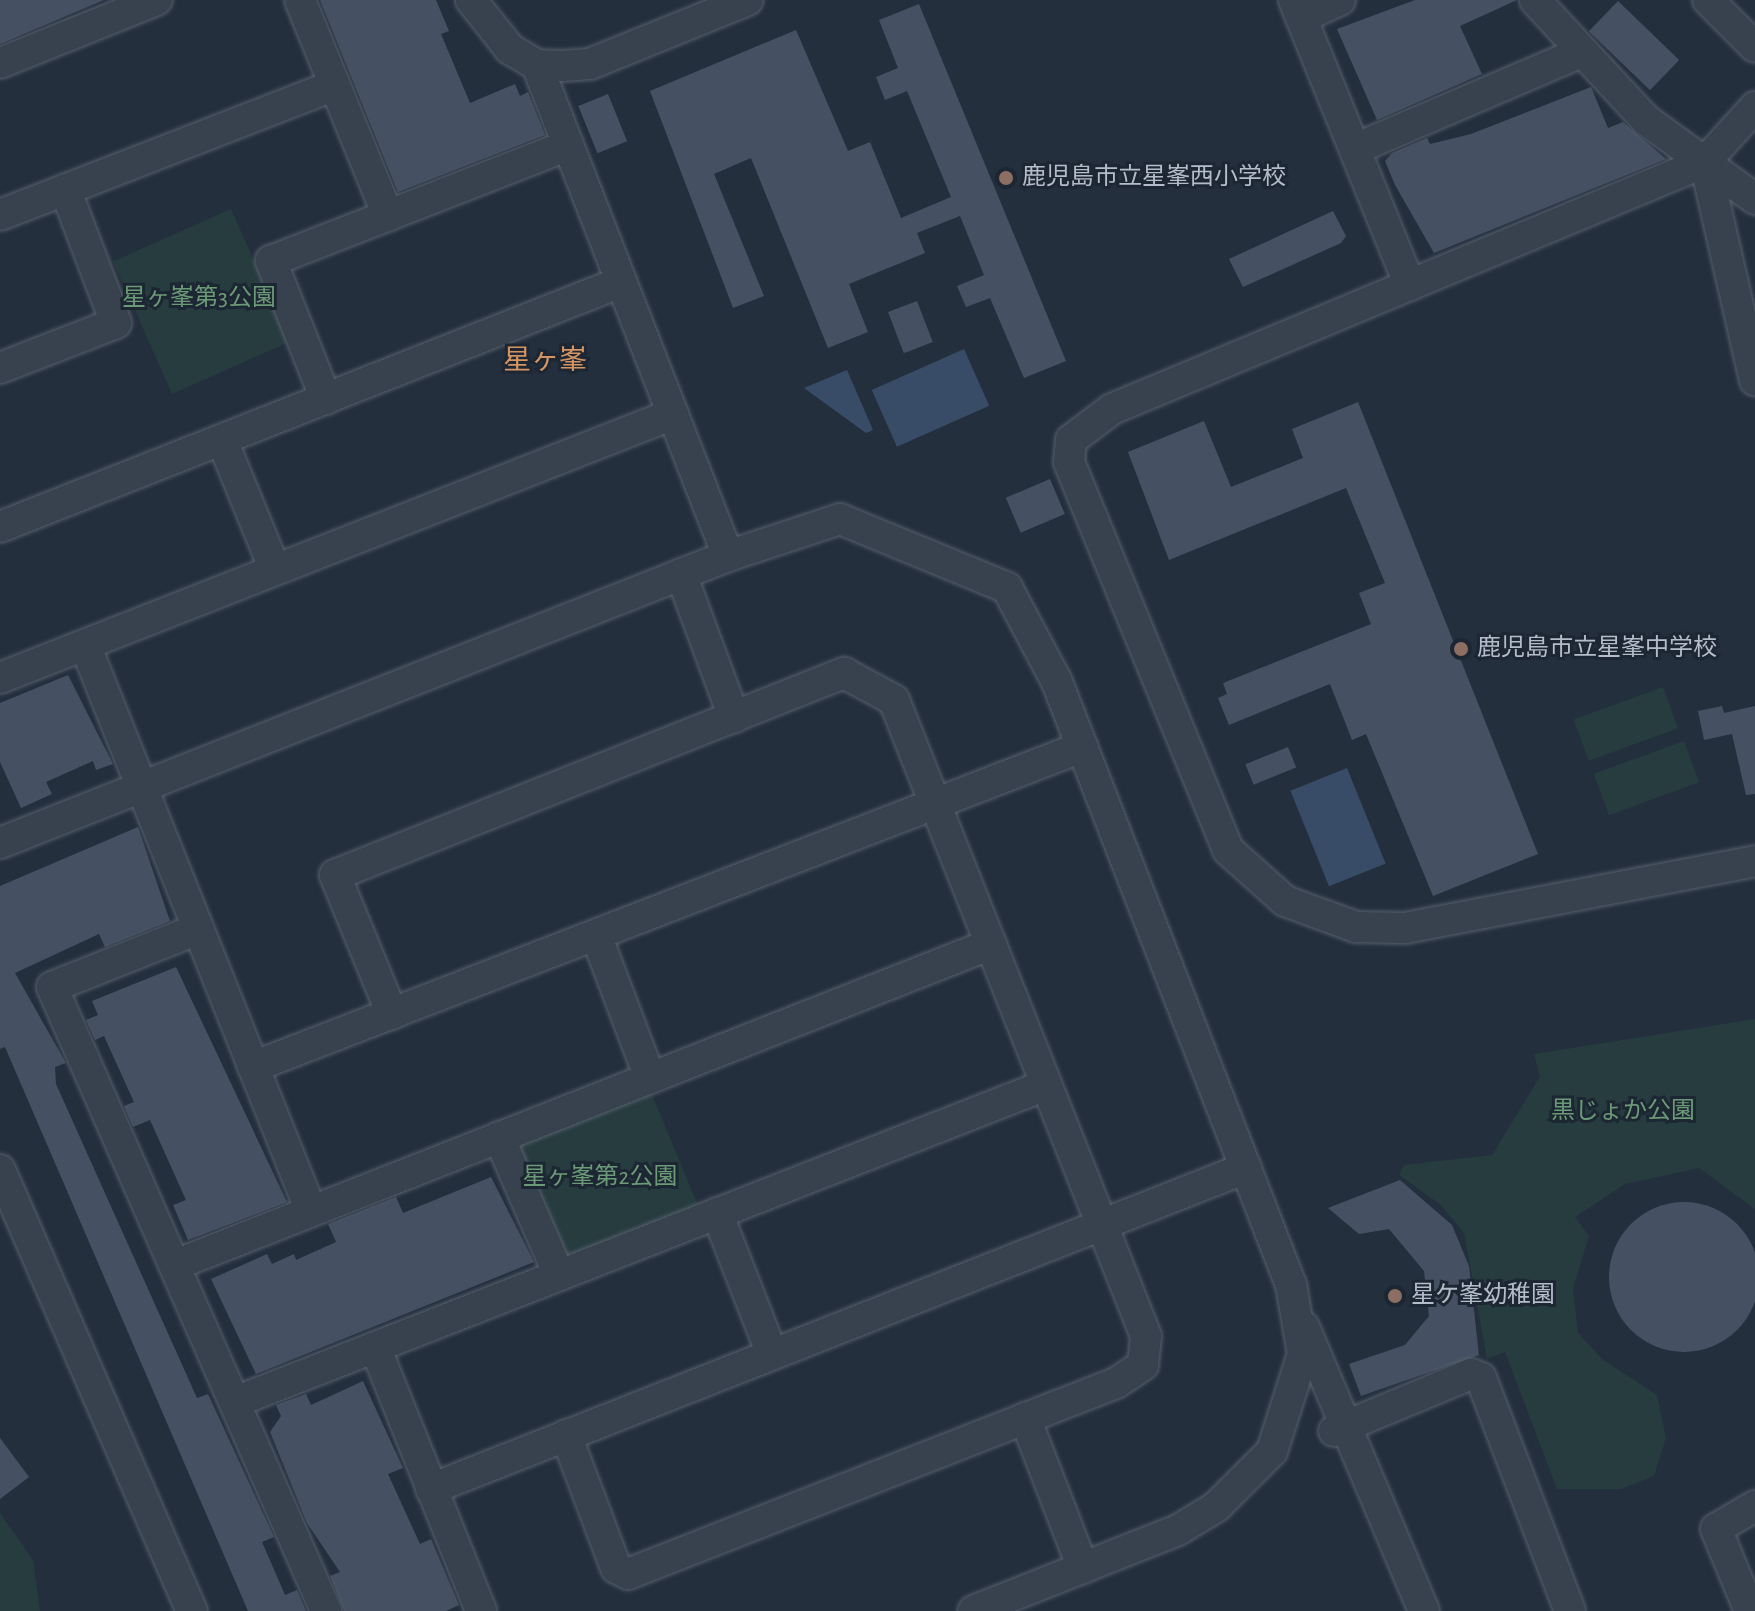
<!DOCTYPE html>
<meta charset="utf-8">
<style>
body{margin:0}
#map{position:relative;width:1755px;height:1611px;overflow:hidden;background:#242f3e;font-family:"Alegreya Sans","Noto Sans JP",sans-serif}
div>[style]{position:absolute}
.green>*{inset:0;background:#263c3f;transform-origin:0 0}
.water>*{inset:0;background:#394c67;transform-origin:0 0}
.building>*{inset:0;background:#455162;transform-origin:0 0}
.round{border-radius:50%}
.roads{filter:drop-shadow(0 0 2px #565f6c) drop-shadow(0 0 2px #565f6c)}
.minor>*{height:30px;margin:-15px;padding:0 15px;transform-origin:15px;border-radius:15px;background:#38414e}
.dots>*{width:22px;height:22px;translate:-50% -50%;box-sizing:border-box;border:4px solid #1d2633;border-radius:50%}
span{translate:-50% -50%;white-space:nowrap;text-align:center;line-height:1.15;-webkit-text-stroke:6px #1d2633;paint-order:stroke}
.poi-label{font-size:24px;color:#b4bcc9}
.left{translate:0 -50%;text-align:left}
.park-label{font-size:24px;color:#6b9a76}
.quarter-label{font-size:28px;color:#d59563}
</style>
<div id="map">
<div class="green">
<i style="left:231px;top:209px;width:145px;height:129px;rotate:66deg"></i>
<i style="left:1663px;top:687px;width:44px;height:95px;rotate:70deg"></i>
<i style="left:1684px;top:741px;width:44px;height:96px;rotate:70deg"></i>
<i style="clip-path:polygon(1755px 1019px,1755px 1209px,1699px 1168px,1625px 1184px,1575px 1217px,1589px 1236px,1573px 1289px,1578px 1333px,1602px 1359px,1657px 1395px,1666px 1438px,1654px 1476px,1621px 1489px,1557px 1489px,1505px 1352px,1487px 1359px,1464px 1233px,1441px 1205px,1399px 1175px,1404px 1165px,1492px 1155px,1540px 1077px,1534px 1054px)"></i>
<i style="clip-path:polygon(650px 1090px,699px 1208px,574px 1257px,561px 1253px,517px 1154px,518px 1141px)"></i>
<i style="clip-path:polygon(0 1513px,33px 1560px,40px 1611px,0 1611px)"></i>
</div>
<div class="water">
<i style="left:964px;top:349px;width:62px;height:101px;rotate:66deg"></i>
<i style="clip-path:polygon(847px 370px,873px 430px,866px 433px,804px 388px)"></i>
<i style="left:1347px;top:768px;width:103px;height:61px;rotate:68deg"></i>
</div>
<div class="building">
<i style="clip-path:polygon(0 0,104px 0,0 44px)"></i>
<i style="clip-path:polygon(320px 0,436px 0,449px 31px,441px 34px,470px 103px,515px 84px,520px 96px,528px 92px,545px 135px,398px 192px)"></i>
<i style="clip-path:polygon(1415px 0,1517px 0,1460px 26px,1482px 74px,1377px 120px,1337px 29px)"></i>
<i style="left:1618px;top:1px;width:85px;height:42px;rotate:44deg"></i>
<i style="clip-path:polygon(919px 4px,1066px 361px,1024px 378px,990px 298px,966px 307px,957px 286px,984px 275px,960px 216px,917px 233px,925px 253px,849px 284px,868px 332px,828px 348px,751px 158px,714px 174px,764px 296px,733px 308px,650px 91px,796px 30px,848px 151px,870px 142px,901px 218px,951px 197px,907px 91px,885px 100px,876px 77px,898px 68px,879px 20px)"></i>
<i style="clip-path:polygon(1591px 87px,1608px 128px,1623px 122px,1666px 159px,1434px 253px,1395px 185px,1385px 161px,1392px 153px,1427px 138px,1430px 144px,1471px 134px)"></i>
<i style="left:608px;top:94px;width:51px;height:32px;rotate:68deg"></i>
<i style="clip-path:polygon(1333px 211px,1346px 236px,1341px 243px,1243px 287px,1229px 259px)"></i>
<i style="left:917px;top:301px;width:44px;height:31px;rotate:69deg"></i>
<i style="clip-path:polygon(1358px 402px,1538px 854px,1433px 896px,1366px 734px,1352px 740px,1330px 684px,1229px 725px,1218px 698px,1227px 694px,1223px 683px,1371px 624px,1359px 593px,1385px 583px,1346px 488px,1169px 560px,1128px 452px,1204px 421px,1231px 487px,1303px 458px,1292px 429px)"></i>
<i style="left:1050px;top:479px;width:38px;height:48px;rotate:67deg"></i>
<i style="clip-path:polygon(68px 675px,113px 764px,96px 770px,93px 761px,46px 782px,52px 794px,21px 808px,0 762px,0 703px)"></i>
<i style="clip-path:polygon(1722px 706px,1724px 713px,1755px 706px,1755px 794px,1746px 795px,1732px 734px,1704px 740px,1698px 711px)"></i>
<i style="left:1288px;top:747px;width:22px;height:46px;rotate:68deg"></i>
<i style="clip-path:polygon(138px 827px,170px 921px,105px 947px,99px 934px,15px 973px,66px 1063px,55px 1067px,56px 1084px,197px 1398px,208px 1394px,274px 1537px,262px 1542px,285px 1595px,297px 1590px,306px 1611px,248px 1611px,5px 1047px,0 1049px,0 886px)"></i>
<i style="clip-path:polygon(176px 967px,287px 1202px,188px 1240px,173px 1205px,186px 1200px,150px 1120px,133px 1127px,124px 1106px,134px 1102px,104px 1036px,95px 1040px,86px 1020px,98px 1015px,92px 1001px)"></i>
<i style="clip-path:polygon(491px 1177px,534px 1262px,256px 1374px,211px 1279px,267px 1254px,272px 1264px,294px 1254px,296px 1260px,336px 1242px,328px 1224px,396px 1197px,403px 1213px)"></i>
<i style="clip-path:polygon(1400px 1180px,1452px 1225px,1469px 1266px,1479px 1355px,1361px 1396px,1349px 1364px,1405px 1345px,1429px 1316px,1424px 1271px,1389px 1229px,1359px 1234px,1328px 1208px)"></i>
<i class="round" style="left:1609px;top:1202px;width:150px;height:150px"></i>
<i style="clip-path:polygon(363px 1381px,403px 1468px,388px 1474px,420px 1544px,431px 1539px,459px 1605px,446px 1611px,344px 1611px,330px 1576px,340px 1572px,307px 1523px,270px 1432px,281px 1416px,276px 1405px,306px 1394px,311px 1405px)"></i>
<i style="clip-path:polygon(0 1438px,29px 1477px,0 1499px)"></i>
</div>
<div class="roads">
<div class="minor">
<i style="left:300px;top:0;width:233px;rotate:67.8deg"></i>
<i style="left:471px;top:0;width:63px;rotate:51.5deg"></i>
<i style="left:510px;top:49px;width:31px;rotate:31deg"></i>
<i style="left:537px;top:65px;width:25px;rotate:2deg"></i>
<i style="left:562px;top:66px;width:28px;rotate:-4deg"></i>
<i style="left:590px;top:64px;width:170px;rotate:-22.1deg"></i>
<i style="left:1294px;top:0;width:308px;rotate:67.9deg"></i>
<i style="left:1535px;top:0;width:163px;rotate:47.2deg"></i>
<i style="left:1646px;top:120px;width:135px;rotate:35.9deg"></i>
<i style="left:1708px;top:0;width:66px;rotate:45deg"></i>
<i style="left:1301px;top:18px;width:43px;rotate:-24.8deg"></i>
<i style="left:0;top:63px;width:169px;rotate:-21.9deg"></i>
<i style="left:537px;top:65px;width:527px;rotate:68.74deg"></i>
<i style="left:1755px;top:107px;width:74px;rotate:132.3deg"></i>
<i style="left:1705px;top:162px;width:642px;rotate:157.39deg"></i>
<i style="left:1112px;top:409px;width:51px;rotate:142.9deg"></i>
<i style="left:1071px;top:440px;width:22px;rotate:95deg"></i>
<i style="left:1069px;top:462px;width:419px;rotate:67.7deg"></i>
<i style="left:1228px;top:850px;width:76px;rotate:41.8deg"></i>
<i style="left:1285px;top:901px;width:76px;rotate:20.1deg"></i>
<i style="left:1356px;top:927px;width:49px;rotate:1.2deg"></i>
<i style="left:1405px;top:928px;width:356px;rotate:-10.8deg"></i>
<i style="left:1355px;top:149px;width:246px;rotate:-23.2deg"></i>
<i style="left:1705px;top:162px;width:224px;rotate:77.1deg"></i>
<i style="left:0;top:215px;width:359px;rotate:-21.2deg"></i>
<i style="left:0;top:368px;width:124px;rotate:-21.2deg"></i>
<i style="left:116px;top:323px;width:143px;rotate:-110.8deg"></i>
<i style="left:326px;top:399px;width:149px;rotate:-111.7deg"></i>
<i style="left:271px;top:261px;width:319px;rotate:-21.3deg"></i>
<i style="left:222px;top:440px;width:140px;rotate:67.8deg"></i>
<i style="left:0;top:527px;width:668px;rotate:-21.53deg"></i>
<i style="left:681px;top:574px;width:153px;rotate:69.7deg"></i>
<i style="left:85px;top:645px;width:609px;rotate:68.23deg"></i>
<i style="left:0;top:678px;width:723px;rotate:-21.42deg"></i>
<i style="left:0;top:843px;width:783px;rotate:-21.52deg"></i>
<i style="left:728px;top:556px;width:118px;rotate:-18.3deg"></i>
<i style="left:840px;top:519px;width:181px;rotate:22.4deg"></i>
<i style="left:1007px;top:588px;width:106px;rotate:62deg"></i>
<i style="left:1057px;top:682px;width:647px;rotate:68.79deg"></i>
<i style="left:1291px;top:1285px;width:70px;rotate:80.1deg"></i>
<i style="left:1303px;top:1354px;width:102px;rotate:107.7deg"></i>
<i style="left:1272px;top:1451px;width:79px;rotate:135deg"></i>
<i style="left:1216px;top:1507px;width:44px;rotate:148.8deg"></i>
<i style="left:1178px;top:1530px;width:220px;rotate:158.4deg"></i>
<i style="left:198px;top:929px;width:157px;rotate:158.3deg"></i>
<i style="left:52px;top:987px;width:682px;rotate:66.29deg"></i>
<i style="left:596px;top:935px;width:153px;rotate:69.3deg"></i>
<i style="left:392px;top:1014px;width:150px;rotate:-112.3deg"></i>
<i style="left:335px;top:875px;width:548px;rotate:-21.65deg"></i>
<i style="left:844px;top:673px;width:57px;rotate:28.4deg"></i>
<i style="left:894px;top:700px;width:684px;rotate:68.39deg"></i>
<i style="left:1146px;top:1336px;width:29px;rotate:96deg"></i>
<i style="left:1143px;top:1365px;width:32px;rotate:146deg"></i>
<i style="left:1116px;top:1383px;width:524px;rotate:158.62deg"></i>
<i style="left:628px;top:1574px;width:13px;rotate:-153deg"></i>
<i style="left:616px;top:1568px;width:142px;rotate:-110.6deg"></i>
<i style="left:253px;top:1067px;width:889px;rotate:-21.11deg"></i>
<i style="left:499px;top:1137px;width:150px;rotate:66.5deg"></i>
<i style="left:0;top:1170px;width:481px;rotate:66.5deg"></i>
<i style="left:717px;top:1213px;width:151px;rotate:68.7deg"></i>
<i style="left:175px;top:1265px;width:877px;rotate:-21.47deg"></i>
<i style="left:1304px;top:1327px;width:308px;rotate:67.1deg"></i>
<i style="left:375px;top:1347px;width:284px;rotate:68.1deg"></i>
<i style="left:235px;top:1402px;width:871px;rotate:-21.35deg"></i>
<i style="left:1025px;top:1418px;width:161px;rotate:68.9deg"></i>
<i style="left:1334px;top:1431px;width:148px;rotate:-22.6deg"></i>
<i style="left:1471px;top:1374px;width:11px;rotate:22deg"></i>
<i style="left:1481px;top:1378px;width:249px;rotate:69.1deg"></i>
<i style="left:431px;top:1489px;width:876px;rotate:-21.5deg"></i>
<i style="left:1750px;top:1611px;width:89px;rotate:-112.5deg"></i>
<i style="left:1716px;top:1529px;width:45px;rotate:-30.5deg"></i>
</div>
</div>
<div class="dots">
<i style="left:1006px;top:178px;background:#8d6e63"></i>
<i style="left:1461px;top:649px;background:#8d6e63"></i>
<i style="left:1395px;top:1296px;background:#8d6e63"></i>
</div>
<div class="poi-label">
<span class="left" style="left:1022px;top:178px">鹿児島市立星峯西小学校</span>
<span class="left" style="left:1477px;top:649px">鹿児島市立星峯中学校</span>
<span class="left" style="left:1411px;top:1296px">星ケ峯幼稚園</span>
</div>
<div class="park-label">
<span style="left:199px;top:299px">星ヶ峯第3公園</span>
<span style="left:1623px;top:1112px">黒じょか公園</span>
<span style="left:600px;top:1178px">星ヶ峯第2公園</span>
</div>
<div class="quarter-label">
<span style="left:545px;top:361px">星ヶ峯</span>
</div>
</div>
